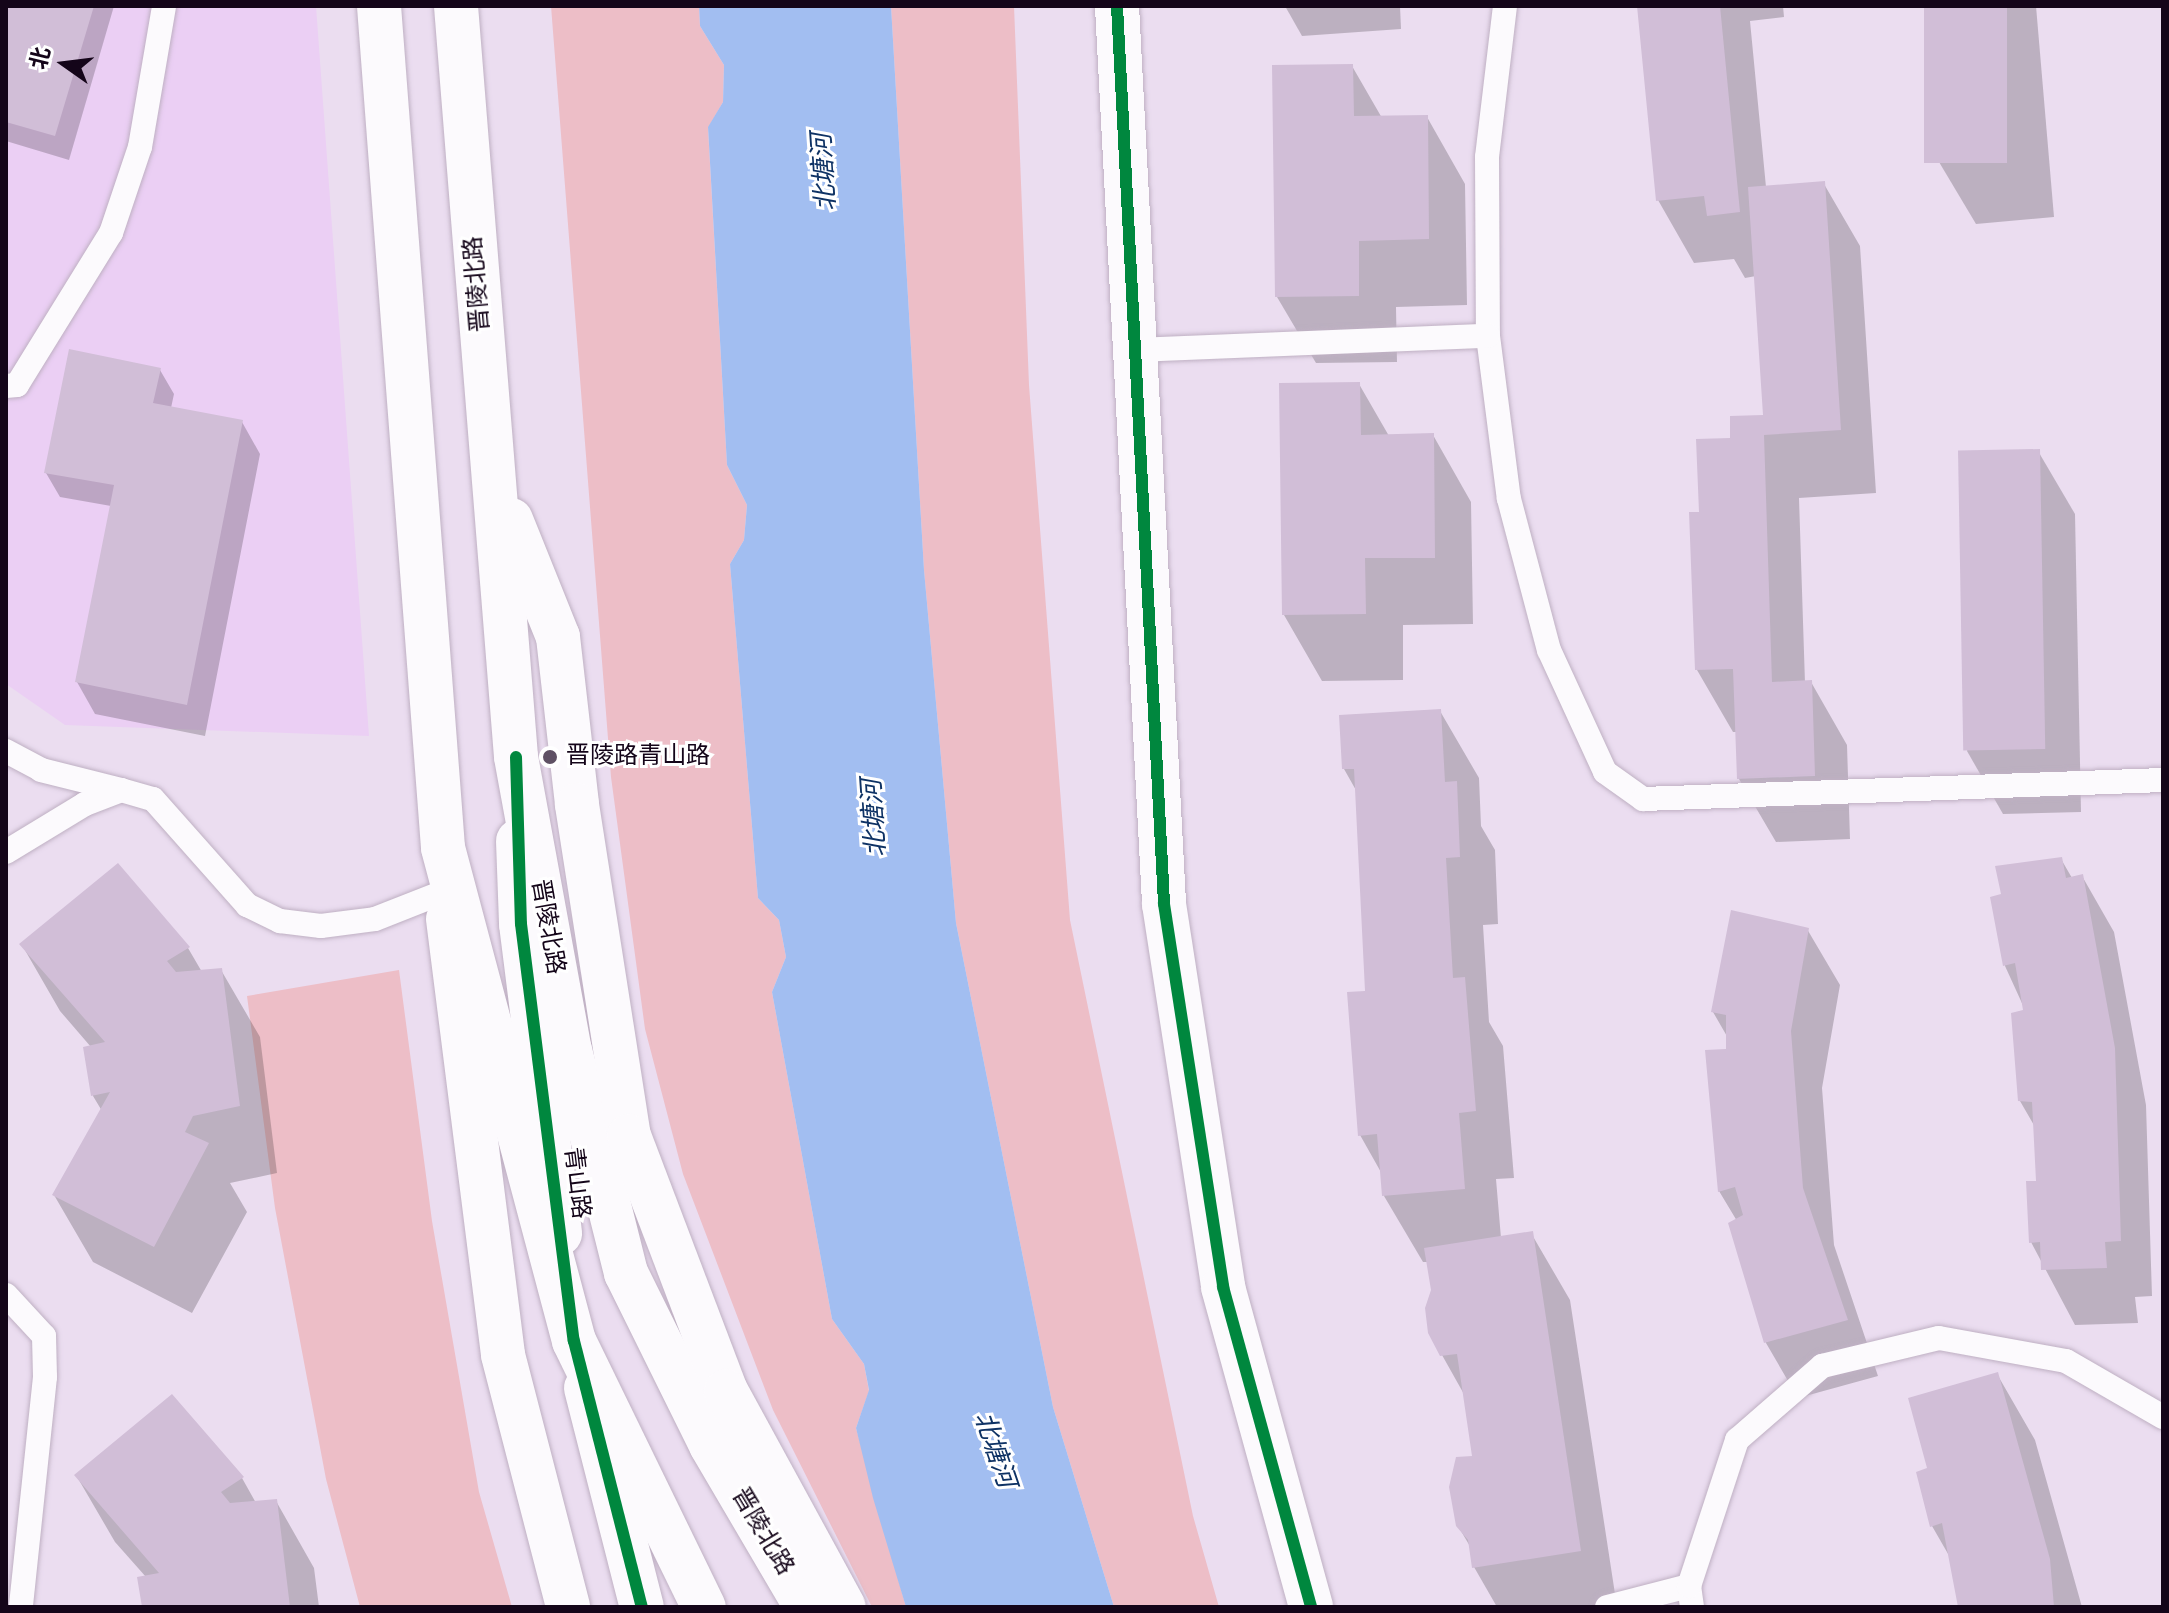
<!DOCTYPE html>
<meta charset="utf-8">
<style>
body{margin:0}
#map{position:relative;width:2169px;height:1613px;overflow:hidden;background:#ebddf0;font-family:"Alegreya Sans","Noto Sans SC",sans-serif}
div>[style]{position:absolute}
.built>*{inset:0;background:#ebcff4}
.green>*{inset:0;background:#edbec7}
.water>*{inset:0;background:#a2bef1}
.shadow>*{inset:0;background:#0003}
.building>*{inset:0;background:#d1bed7;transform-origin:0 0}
.roads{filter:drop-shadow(0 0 2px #bfb0c3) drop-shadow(0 0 2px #bfb0c3)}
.service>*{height:24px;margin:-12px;padding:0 12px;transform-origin:12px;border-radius:12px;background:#fcfafd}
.minor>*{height:44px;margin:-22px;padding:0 22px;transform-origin:22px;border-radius:22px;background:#fcfafd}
.tertiary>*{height:44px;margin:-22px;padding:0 22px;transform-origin:22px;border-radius:22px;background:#fcfafd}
.secondary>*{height:44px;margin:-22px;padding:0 22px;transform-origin:22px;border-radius:22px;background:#fcfafd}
.cycleway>*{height:12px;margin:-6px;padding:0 6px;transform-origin:6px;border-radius:6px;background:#00873e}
.dots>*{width:22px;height:22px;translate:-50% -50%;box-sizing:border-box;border:4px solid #fff;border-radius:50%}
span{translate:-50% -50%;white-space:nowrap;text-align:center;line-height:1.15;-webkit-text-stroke:6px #fff;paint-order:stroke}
.street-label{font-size:24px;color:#140519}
.poi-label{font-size:24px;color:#140519}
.left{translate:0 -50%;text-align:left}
.water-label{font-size:26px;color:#0e3264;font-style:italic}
.frame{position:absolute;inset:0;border:8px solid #140519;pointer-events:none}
.north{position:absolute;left:24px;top:24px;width:80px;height:80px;-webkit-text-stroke:6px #fff;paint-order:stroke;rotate:284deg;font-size:22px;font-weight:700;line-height:32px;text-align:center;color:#140519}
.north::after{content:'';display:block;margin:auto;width:28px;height:36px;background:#140519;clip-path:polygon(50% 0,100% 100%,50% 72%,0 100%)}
</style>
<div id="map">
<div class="built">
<i style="clip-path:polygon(6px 6px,316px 6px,369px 736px,65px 725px,6px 684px)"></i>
</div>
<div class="green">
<i style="clip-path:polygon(551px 6px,699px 6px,700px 26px,724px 65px,723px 102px,708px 128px,727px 465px,747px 505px,744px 540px,730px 564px,758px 898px,779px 920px,786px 957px,772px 992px,832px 1319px,864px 1364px,869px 1391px,856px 1428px,906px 1607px,872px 1607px,773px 1410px,683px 1174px,645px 1029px,611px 777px)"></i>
<i style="clip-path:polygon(891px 6px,1014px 6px,1029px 385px,1070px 920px,1193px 1516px,1219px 1607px,1114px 1607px,1053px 1407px,956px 923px,924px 570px)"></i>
<i style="clip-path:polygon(399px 970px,432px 1221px,479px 1492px,512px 1607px,360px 1607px,326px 1479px,275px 1208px,247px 996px)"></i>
</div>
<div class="water">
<i style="clip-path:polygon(699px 6px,891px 6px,924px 570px,956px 923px,1053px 1407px,1114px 1607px,906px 1607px,873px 1498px,856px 1428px,869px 1390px,864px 1364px,832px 1319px,772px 992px,786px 957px,779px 920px,758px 898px,730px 564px,744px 540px,747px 505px,727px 465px,708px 127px,723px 102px,724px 65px,700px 26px)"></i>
</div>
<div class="shadow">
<i style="clip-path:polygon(6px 6px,114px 6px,69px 160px,6px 141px)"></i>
<i style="clip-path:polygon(1285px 6px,1400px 6px,1401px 29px,1302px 36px)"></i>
<i style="clip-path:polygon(1639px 6px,1783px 6px,1784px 17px,1750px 21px,1766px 187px,1824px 184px,1860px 246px,1876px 493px,1799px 498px,1805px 683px,1811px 682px,1847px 745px,1850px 839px,1776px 842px,1739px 779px,1738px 732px,1733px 732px,1697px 670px,1701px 514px,1732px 439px,1765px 417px,1756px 276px,1745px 278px,1734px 259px,1694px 263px,1658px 200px)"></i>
<i style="clip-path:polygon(1926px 6px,2036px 6px,2054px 217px,1976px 224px,1939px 162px)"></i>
<i style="clip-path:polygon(1352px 66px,1382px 118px,1427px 117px,1465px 184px,1467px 305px,1396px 307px,1397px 362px,1316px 363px,1277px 297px)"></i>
<i style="clip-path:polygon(160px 370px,174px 394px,171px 408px,242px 422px,260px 454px,205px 736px,95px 714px,77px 682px,111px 506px,60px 497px,46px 473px)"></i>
<i style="clip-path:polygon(1359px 384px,1389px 436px,1433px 435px,1471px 502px,1473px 624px,1403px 625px,1403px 680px,1322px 681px,1284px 615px)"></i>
<i style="clip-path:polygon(2038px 451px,2075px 514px,2081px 812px,2003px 814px,1967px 751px)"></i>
<i style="clip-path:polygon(1440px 711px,1479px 778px,1481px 826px,1495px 850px,1498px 924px,1483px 925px,1489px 1022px,1503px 1046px,1514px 1178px,1496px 1179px,1501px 1238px,1531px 1233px,1570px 1300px,1617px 1607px,1497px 1607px,1474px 1567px,1471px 1548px,1458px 1526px,1474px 1457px,1465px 1396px,1442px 1355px,1429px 1262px,1423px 1262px,1384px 1196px,1382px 1174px,1360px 1135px,1367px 993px,1357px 792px,1344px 769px)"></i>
<i style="clip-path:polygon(2061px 859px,2072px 878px,2082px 876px,2114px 932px,2146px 1105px,2152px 1296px,2135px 1297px,2138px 1323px,2075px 1325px,2031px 1242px,2038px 1183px,2035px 1127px,2020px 1101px,2026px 1012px,2005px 966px,2003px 896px)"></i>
<i style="clip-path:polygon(1807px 929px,1840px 985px,1822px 1088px,1834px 1245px,1878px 1376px,1798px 1398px,1766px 1343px,1731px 1224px,1737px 1221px,1719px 1191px,1728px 1038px,1713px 1012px)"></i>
<i style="clip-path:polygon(22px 945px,188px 948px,202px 972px,221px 970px,260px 1037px,277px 1173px,230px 1183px,247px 1212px,192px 1313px,93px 1262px,54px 1195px,102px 1111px,93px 1096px,91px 1047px,60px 1011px)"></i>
<i style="clip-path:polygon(1997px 1374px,2035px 1440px,2082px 1607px,1960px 1607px,1955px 1566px,1932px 1526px,1929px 1469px)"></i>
<i style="clip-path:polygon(76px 1475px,242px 1478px,256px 1503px,276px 1501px,314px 1568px,319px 1607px,144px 1607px,146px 1577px,115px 1542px)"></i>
</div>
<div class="building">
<i style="clip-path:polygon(6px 6px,94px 6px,55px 136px,6px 122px)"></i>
<i style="clip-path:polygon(1637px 6px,1720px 6px,1740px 212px,1707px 216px,1704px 196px,1656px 201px)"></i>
<i style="left:1924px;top:6px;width:83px;height:157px"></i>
<i style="clip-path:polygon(1353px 64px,1354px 116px,1428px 115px,1429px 239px,1359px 241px,1359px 296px,1275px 297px,1272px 65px)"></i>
<i style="clip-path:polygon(1825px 181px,1841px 430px,1764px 435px,1772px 682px,1812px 680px,1815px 776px,1737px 779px,1733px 669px,1695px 670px,1689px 512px,1699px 512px,1696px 439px,1730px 438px,1730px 416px,1763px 415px,1748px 187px)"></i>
<i style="clip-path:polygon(69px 349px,161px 368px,153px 403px,243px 420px,187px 705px,75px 682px,114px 485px,44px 473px)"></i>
<i style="clip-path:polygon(1360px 382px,1361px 435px,1434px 433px,1435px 558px,1365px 558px,1366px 614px,1282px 615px,1279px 383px)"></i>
<i style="left:2040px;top:449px;width:300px;height:82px;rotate:89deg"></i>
<i style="clip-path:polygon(1441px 709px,1445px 782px,1457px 781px,1460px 857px,1446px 858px,1453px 978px,1465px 977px,1476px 1111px,1459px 1113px,1465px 1189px,1382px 1196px,1377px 1134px,1358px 1136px,1347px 992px,1365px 991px,1354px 769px,1342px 769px,1339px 715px)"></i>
<i style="clip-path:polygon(2062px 857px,2066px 878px,2083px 874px,2115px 1048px,2121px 1241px,2105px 1242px,2107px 1268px,2041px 1270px,2040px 1242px,2029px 1243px,2026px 1181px,2036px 1181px,2032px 1102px,2018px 1101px,2011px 1013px,2023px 1010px,2015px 963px,2003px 966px,1990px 897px,2001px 894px,1995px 866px)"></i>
<i style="clip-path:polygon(118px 863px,190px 947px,167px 961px,176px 972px,222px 968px,240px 1106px,193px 1116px,185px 1132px,209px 1143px,154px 1247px,52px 1195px,110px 1092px,91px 1096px,83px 1047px,105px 1042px,19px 944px)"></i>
<i style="clip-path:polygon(1731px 910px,1809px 928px,1791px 1031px,1803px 1188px,1848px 1320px,1764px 1343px,1728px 1223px,1743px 1215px,1735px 1187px,1718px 1192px,1705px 1050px,1726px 1049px,1726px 1015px,1711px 1012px)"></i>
<i style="clip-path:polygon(1533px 1231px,1581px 1551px,1472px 1568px,1468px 1540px,1456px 1526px,1449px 1487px,1456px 1457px,1472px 1456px,1457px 1354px,1440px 1356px,1428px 1333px,1425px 1308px,1431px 1290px,1424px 1248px)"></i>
<i style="clip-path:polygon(1998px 1372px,2050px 1559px,2054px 1607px,1958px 1607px,1942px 1523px,1930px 1527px,1916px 1472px,1927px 1468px,1908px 1398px)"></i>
<i style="clip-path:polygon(172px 1394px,244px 1477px,221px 1492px,230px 1503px,277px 1499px,290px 1607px,142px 1607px,137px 1577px,159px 1573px,74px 1475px)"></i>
</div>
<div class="roads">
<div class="service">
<i style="left:1505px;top:6px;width:152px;rotate:96.8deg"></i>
<i style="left:1487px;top:157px;width:179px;rotate:89.7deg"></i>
<i style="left:1488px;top:336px;width:164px;rotate:82.7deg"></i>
<i style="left:1509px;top:499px;width:156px;rotate:75.2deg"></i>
<i style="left:1549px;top:650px;width:134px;rotate:65.3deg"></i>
<i style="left:1605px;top:772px;width:47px;rotate:35.4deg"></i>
<i style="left:1643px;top:799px;width:520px;rotate:-2.09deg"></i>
<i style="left:1135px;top:350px;width:353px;rotate:-2.3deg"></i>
<i style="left:6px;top:386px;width:11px;rotate:-5deg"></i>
<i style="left:17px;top:385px;width:179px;rotate:-58.3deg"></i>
<i style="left:111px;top:233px;width:91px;rotate:-71.4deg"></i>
<i style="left:140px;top:147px;width:143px;rotate:-80.3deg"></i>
<i style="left:6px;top:751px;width:40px;rotate:28deg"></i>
<i style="left:41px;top:770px;width:82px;rotate:14deg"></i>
<i style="left:6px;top:852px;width:92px;rotate:-31.3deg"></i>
<i style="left:85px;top:804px;width:39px;rotate:-21deg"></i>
<i style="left:121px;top:790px;width:33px;rotate:16deg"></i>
<i style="left:153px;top:799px;width:142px;rotate:48.4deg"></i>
<i style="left:247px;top:905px;width:37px;rotate:26deg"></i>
<i style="left:280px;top:921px;width:41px;rotate:7deg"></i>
<i style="left:321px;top:926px;width:54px;rotate:-7.4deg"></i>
<i style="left:375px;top:919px;width:76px;rotate:-21.5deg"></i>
<i style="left:6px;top:1295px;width:56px;rotate:47.2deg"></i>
<i style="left:44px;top:1336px;width:41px;rotate:88.6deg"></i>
<i style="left:45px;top:1377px;width:231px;rotate:96deg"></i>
<i style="left:1607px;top:1607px;width:85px;rotate:-14.4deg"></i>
<i style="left:1692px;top:1607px;width:21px;rotate:-98deg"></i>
<i style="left:1689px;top:1586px;width:154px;rotate:-71.8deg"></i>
<i style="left:1737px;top:1440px;width:113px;rotate:-41deg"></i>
<i style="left:1822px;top:1366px;width:120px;rotate:-13.5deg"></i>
<i style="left:1939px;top:1338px;width:129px;rotate:10.3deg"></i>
<i style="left:2066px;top:1361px;width:112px;rotate:30deg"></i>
</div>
<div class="minor">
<i style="left:1117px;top:6px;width:899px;rotate:87deg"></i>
<i style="left:1164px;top:904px;width:388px;rotate:81.2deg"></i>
<i style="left:1223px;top:1287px;width:332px;rotate:74.6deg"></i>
</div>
<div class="tertiary">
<i style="left:518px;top:841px;width:83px;rotate:87.9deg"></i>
<i style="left:521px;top:924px;width:312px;rotate:82.8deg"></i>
<i style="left:448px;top:919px;width:439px;rotate:82.8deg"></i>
<i style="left:503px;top:1355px;width:260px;rotate:75.5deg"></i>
<i style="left:586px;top:1388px;width:226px;rotate:75.7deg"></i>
</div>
<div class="secondary">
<i style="left:379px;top:6px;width:844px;rotate:85.65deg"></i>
<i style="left:443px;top:848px;width:510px;rotate:75.12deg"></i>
<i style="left:574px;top:1341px;width:296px;rotate:64deg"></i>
<i style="left:456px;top:6px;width:753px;rotate:85.43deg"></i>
<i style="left:516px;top:757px;width:298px;rotate:79.6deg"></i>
<i style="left:570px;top:1050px;width:230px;rotate:75.9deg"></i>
<i style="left:626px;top:1273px;width:192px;rotate:63.7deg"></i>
<i style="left:711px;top:1445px;width:188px;rotate:59.6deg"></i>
<i style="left:511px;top:520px;width:126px;rotate:68.1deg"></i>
<i style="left:558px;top:637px;width:169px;rotate:83.5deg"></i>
<i style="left:577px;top:805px;width:335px;rotate:81.1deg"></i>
<i style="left:629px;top:1136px;width:273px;rotate:69.2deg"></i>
<i style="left:726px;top:1391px;width:246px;rotate:61.4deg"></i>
</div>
</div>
<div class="cycleway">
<i style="left:1117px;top:6px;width:899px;rotate:87deg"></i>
<i style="left:1164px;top:904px;width:388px;rotate:81.2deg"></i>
<i style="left:1223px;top:1287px;width:332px;rotate:74.6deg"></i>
<i style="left:516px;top:757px;width:167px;rotate:88.3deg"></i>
<i style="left:521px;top:924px;width:420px;rotate:82.8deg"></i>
<i style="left:574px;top:1341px;width:275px;rotate:75.7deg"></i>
</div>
<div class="dots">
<i style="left:550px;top:757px;background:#5f5164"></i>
</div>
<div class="street-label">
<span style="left:478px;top:284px;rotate:-95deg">晋陵北路</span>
<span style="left:547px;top:927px;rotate:80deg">晋陵北路</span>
<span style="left:576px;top:1183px;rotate:83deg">青山路</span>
<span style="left:762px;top:1532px;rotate:59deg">晋陵北路</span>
</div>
<div class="poi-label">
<span class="left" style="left:566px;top:757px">晋陵路青山路</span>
</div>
<div class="water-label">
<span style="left:825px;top:172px;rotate:-94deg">北塘河</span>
<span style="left:875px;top:818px;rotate:-94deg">北塘河</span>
<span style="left:994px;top:1450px;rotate:71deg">北塘河</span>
</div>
<div class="frame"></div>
<div class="north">北</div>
</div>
